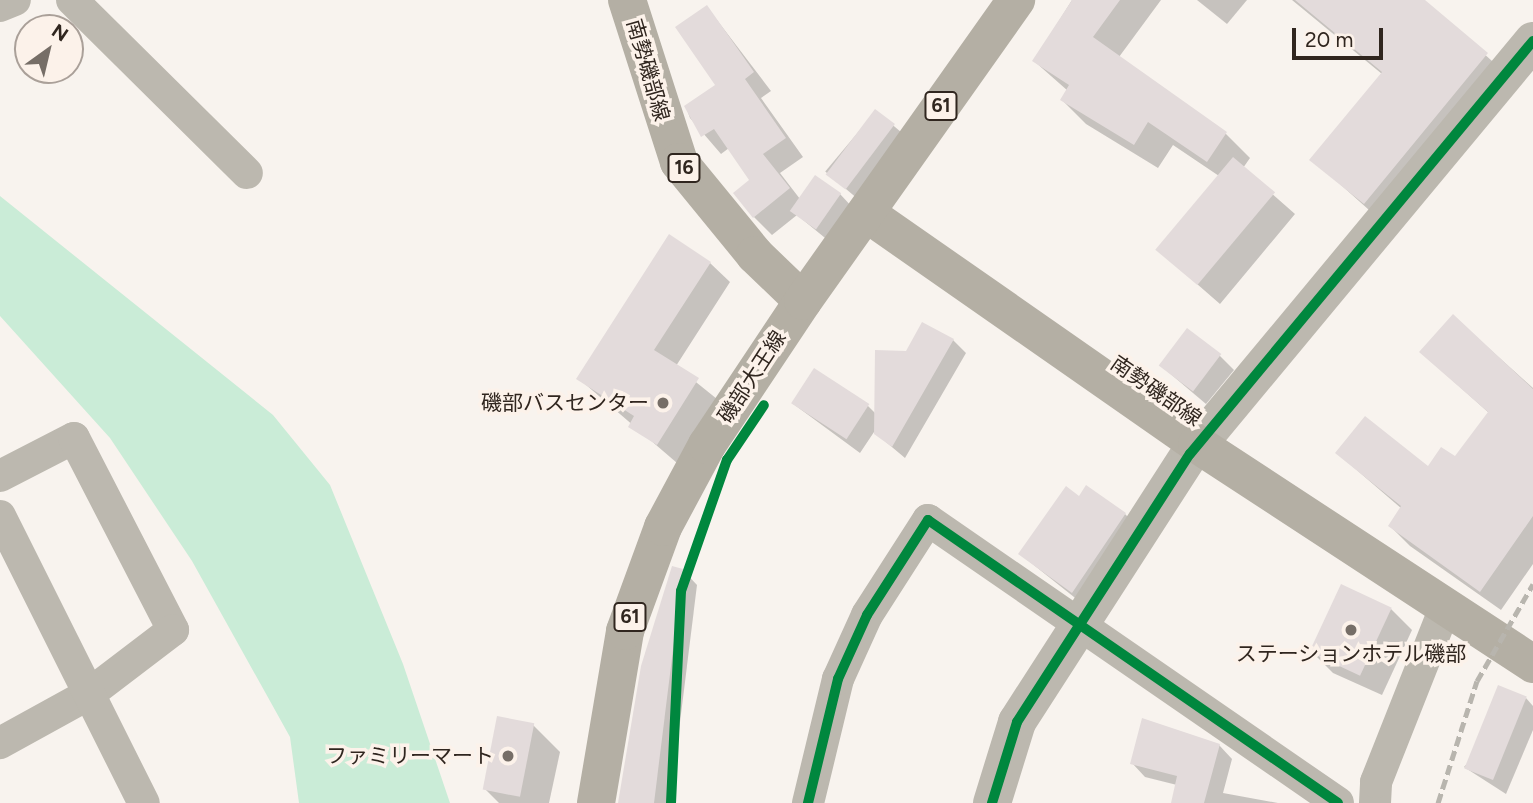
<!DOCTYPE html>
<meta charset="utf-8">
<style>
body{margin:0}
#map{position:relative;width:1533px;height:803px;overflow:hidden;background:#f8f3ee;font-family:Figtree,"Noto Sans JP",sans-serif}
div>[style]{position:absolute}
.green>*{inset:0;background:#caecd7}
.shadow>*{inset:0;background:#0003;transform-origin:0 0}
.building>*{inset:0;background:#e3dbdb;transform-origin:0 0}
.minor>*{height:32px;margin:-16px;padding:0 16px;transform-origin:16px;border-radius:16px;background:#bcb8af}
.tertiary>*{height:38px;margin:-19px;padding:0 19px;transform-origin:19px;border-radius:19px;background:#bcb8af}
.primary>*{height:38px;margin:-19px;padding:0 19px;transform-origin:19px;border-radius:19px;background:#b4afa4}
.rail>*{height:5px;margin-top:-2.5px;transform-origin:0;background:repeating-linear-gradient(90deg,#b8b5ae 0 10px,transparent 0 15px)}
.cycleway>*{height:10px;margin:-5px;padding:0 5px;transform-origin:5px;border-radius:5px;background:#00873e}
.dots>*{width:19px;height:19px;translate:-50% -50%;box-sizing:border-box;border:4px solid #fcf2ea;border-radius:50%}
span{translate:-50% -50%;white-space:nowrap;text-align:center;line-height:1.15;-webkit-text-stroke:7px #fcf2ea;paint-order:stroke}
.shield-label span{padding:2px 5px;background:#fcf2ea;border:2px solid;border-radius:5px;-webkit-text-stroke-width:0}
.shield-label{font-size:19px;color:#30261f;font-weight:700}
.street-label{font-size:21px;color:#30261f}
.poi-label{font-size:21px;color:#30261f}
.right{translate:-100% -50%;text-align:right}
.north{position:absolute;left:14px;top:14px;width:70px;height:70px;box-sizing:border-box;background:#fcf2ea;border:2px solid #aaa099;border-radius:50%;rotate:34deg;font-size:19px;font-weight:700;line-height:28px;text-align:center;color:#30261f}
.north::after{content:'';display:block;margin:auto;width:24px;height:32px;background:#766e67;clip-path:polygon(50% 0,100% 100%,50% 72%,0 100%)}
.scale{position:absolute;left:1292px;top:28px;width:91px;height:32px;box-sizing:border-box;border:4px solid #30261f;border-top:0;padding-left:9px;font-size:21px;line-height:24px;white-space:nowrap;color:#30261f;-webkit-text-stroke:5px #fcf2ea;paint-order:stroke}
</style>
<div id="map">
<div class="green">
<i style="clip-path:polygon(0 196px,273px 415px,330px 485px,403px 664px,450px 803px,299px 803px,290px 737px,192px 561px,110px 438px,0 316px)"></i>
</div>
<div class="shadow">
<i style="clip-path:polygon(1072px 0,1161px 0,1119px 57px,1226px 134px,1250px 158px,1243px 168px,1295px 214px,1220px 304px,1158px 250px,1219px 176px,1173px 145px,1158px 168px,1086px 124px,1062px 100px,1068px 91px,1034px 61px)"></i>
<i style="clip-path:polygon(1197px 0,1247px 0,1227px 24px)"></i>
<i style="clip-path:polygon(1292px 0,1424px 0,1511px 78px,1388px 227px,1312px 159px,1382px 74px)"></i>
<i style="clip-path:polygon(707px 7px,771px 91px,761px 98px,803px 157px,780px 173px,800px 199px,840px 194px,854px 209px,830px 242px,797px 215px,772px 235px,754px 217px,752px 180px,729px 148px,721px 154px,690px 118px,686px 107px,717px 85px)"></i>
<i style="left:876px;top:111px;width:43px;height:79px;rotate:40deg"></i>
<i style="clip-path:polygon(710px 263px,730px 282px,676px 366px,717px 399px,677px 463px,578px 378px)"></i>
<i style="clip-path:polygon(1453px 316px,1533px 388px,1533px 564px,1501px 610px,1410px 546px,1390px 526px,1402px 509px,1337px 453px,1428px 469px,1456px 459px,1489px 413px,1442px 371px)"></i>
<i style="clip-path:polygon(953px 340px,966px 353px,905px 458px,874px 432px,860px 453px,792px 403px,868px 406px,876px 414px,907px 353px)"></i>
<i style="clip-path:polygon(1219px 355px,1234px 370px,1206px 404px,1160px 365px)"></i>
<i style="clip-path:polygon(1079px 498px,1125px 514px,1146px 535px,1094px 613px,1020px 554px)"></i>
<i style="clip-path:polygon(683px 570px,697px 585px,670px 803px,620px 803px)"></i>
<i style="clip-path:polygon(1391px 609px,1412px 630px,1382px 695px,1333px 673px,1312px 652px)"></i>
<i style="clip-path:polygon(1526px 698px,1533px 706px,1533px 730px,1506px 794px,1464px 767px)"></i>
<i style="clip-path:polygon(533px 725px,560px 752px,549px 803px,499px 803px,484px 788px)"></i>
<i style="clip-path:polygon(1219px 745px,1232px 759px,1223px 793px,1278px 803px,1172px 803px,1177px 785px,1145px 777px,1132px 763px)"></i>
</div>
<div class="building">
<i style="clip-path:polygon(1072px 0,1120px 0,1093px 37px,1227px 132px,1207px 162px,1148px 122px,1134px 145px,1060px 100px,1069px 85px,1032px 61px)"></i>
<i style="clip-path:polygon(1295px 0,1425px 0,1488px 53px,1364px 204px,1309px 160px,1382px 72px)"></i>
<i style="clip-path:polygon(707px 5px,754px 72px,745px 79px,786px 138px,763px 154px,790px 188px,753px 218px,733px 193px,749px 180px,714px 129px,701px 137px,684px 106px,715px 85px,675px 27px)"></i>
<i style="left:875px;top:109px;width:25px;height:82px;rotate:37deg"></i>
<i style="left:1233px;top:157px;width:55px;height:121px;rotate:40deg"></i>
<i style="left:815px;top:175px;width:32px;height:44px;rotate:35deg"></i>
<i style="clip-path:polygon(669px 234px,711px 262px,654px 350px,699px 378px,657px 445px,628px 427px,634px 416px,576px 379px)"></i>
<i style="clip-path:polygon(1453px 314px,1533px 389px,1533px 516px,1480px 592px,1388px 526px,1401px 506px,1335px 453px,1365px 416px,1428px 466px,1441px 447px,1455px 456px,1488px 412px,1419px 352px)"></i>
<i style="clip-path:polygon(922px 322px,954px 339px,892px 447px,874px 434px,875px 350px,906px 351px)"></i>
<i style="left:1187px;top:328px;width:43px;height:47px;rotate:37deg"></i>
<i style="left:814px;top:368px;width:66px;height:42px;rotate:33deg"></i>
<i style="clip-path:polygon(1086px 485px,1126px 513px,1072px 593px,1018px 554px,1066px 486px,1079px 496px)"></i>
<i style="clip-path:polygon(672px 566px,683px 569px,654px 803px,618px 803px,641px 666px)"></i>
<i style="left:1341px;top:584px;width:56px;height:75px;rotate:25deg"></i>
<i style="left:1498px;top:685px;width:31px;height:90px;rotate:22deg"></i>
<i style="left:497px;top:716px;width:38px;height:75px;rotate:11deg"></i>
<i style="clip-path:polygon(1142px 718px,1220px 744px,1204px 803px,1171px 803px,1177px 776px,1130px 764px)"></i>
</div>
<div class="minor">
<i style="left:72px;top:0;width:246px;rotate:44.7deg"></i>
<i style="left:0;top:6px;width:16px;rotate:-22deg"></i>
<i style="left:0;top:476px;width:83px;rotate:-27.2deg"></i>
<i style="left:74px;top:438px;width:216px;rotate:62.7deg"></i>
<i style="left:173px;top:630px;width:106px;rotate:142.7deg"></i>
<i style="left:89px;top:694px;width:102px;rotate:151.2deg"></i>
<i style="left:0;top:516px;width:321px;rotate:63.4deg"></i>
<i style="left:808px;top:803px;width:128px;rotate:-76.4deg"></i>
<i style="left:838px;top:679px;width:70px;rotate:-65.6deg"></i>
<i style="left:867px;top:615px;width:113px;rotate:-57.3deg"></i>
<i style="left:928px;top:520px;width:498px;rotate:34.6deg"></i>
<i style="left:1375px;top:803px;width:21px;rotate:-87deg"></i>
<i style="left:1376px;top:782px;width:190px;rotate:-68.4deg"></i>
</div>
<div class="tertiary">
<i style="left:992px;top:803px;width:85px;rotate:-72.8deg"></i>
<i style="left:1017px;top:722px;width:319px;rotate:-57.2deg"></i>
<i style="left:1190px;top:454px;width:537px;rotate:-50.29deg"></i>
</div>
<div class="primary">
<i style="left:627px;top:0;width:170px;rotate:72.2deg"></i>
<i style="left:679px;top:162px;width:120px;rotate:50.7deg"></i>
<i style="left:755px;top:255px;width:66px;rotate:43.8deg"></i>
<i style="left:866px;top:213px;width:404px;rotate:34.9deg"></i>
<i style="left:1197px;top:444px;width:402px;rotate:33.2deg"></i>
<i style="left:596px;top:803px;width:174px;rotate:-80.4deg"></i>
<i style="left:625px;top:631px;width:111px;rotate:-69.9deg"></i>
<i style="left:663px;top:527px;width:93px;rotate:-61.8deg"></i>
<i style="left:707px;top:445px;width:173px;rotate:-56.3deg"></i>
<i style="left:803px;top:301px;width:369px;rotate:-54.7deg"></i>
</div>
<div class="rail">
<i style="left:1438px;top:803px;width:128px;rotate:-72.3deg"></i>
<i style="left:1477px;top:681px;width:112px;rotate:-60deg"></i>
</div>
<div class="cycleway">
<i style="left:671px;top:803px;width:212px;rotate:-87.3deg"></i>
<i style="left:681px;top:591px;width:139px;rotate:-70.7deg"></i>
<i style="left:727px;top:460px;width:66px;rotate:-56.1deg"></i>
<i style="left:808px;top:803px;width:128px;rotate:-76.4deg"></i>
<i style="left:838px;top:679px;width:70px;rotate:-65.6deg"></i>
<i style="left:867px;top:615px;width:113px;rotate:-57.3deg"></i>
<i style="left:928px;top:520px;width:498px;rotate:34.6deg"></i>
<i style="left:992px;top:803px;width:85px;rotate:-72.8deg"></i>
<i style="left:1017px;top:722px;width:319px;rotate:-57.2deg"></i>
<i style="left:1190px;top:454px;width:537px;rotate:-50.29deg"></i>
</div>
<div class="dots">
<i style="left:663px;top:403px;background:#766e67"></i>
<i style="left:1351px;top:630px;background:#766e67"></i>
<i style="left:508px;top:756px;background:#766e67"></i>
</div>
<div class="shield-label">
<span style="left:941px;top:106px">61</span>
<span style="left:684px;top:168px">16</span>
<span style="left:630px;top:617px">61</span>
</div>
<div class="street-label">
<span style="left:648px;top:70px;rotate:74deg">南勢磯部線</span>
<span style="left:752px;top:377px;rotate:-57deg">磯部大王線</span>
<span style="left:1156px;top:391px;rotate:35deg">南勢磯部線</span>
</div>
<div class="poi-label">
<span class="right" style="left:649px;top:403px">磯部バスセンター</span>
<span style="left:1351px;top:654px">ステーションホテル磯部</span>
<span class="right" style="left:494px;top:756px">ファミリーマート</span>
</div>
<div class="north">N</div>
<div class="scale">20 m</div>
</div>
